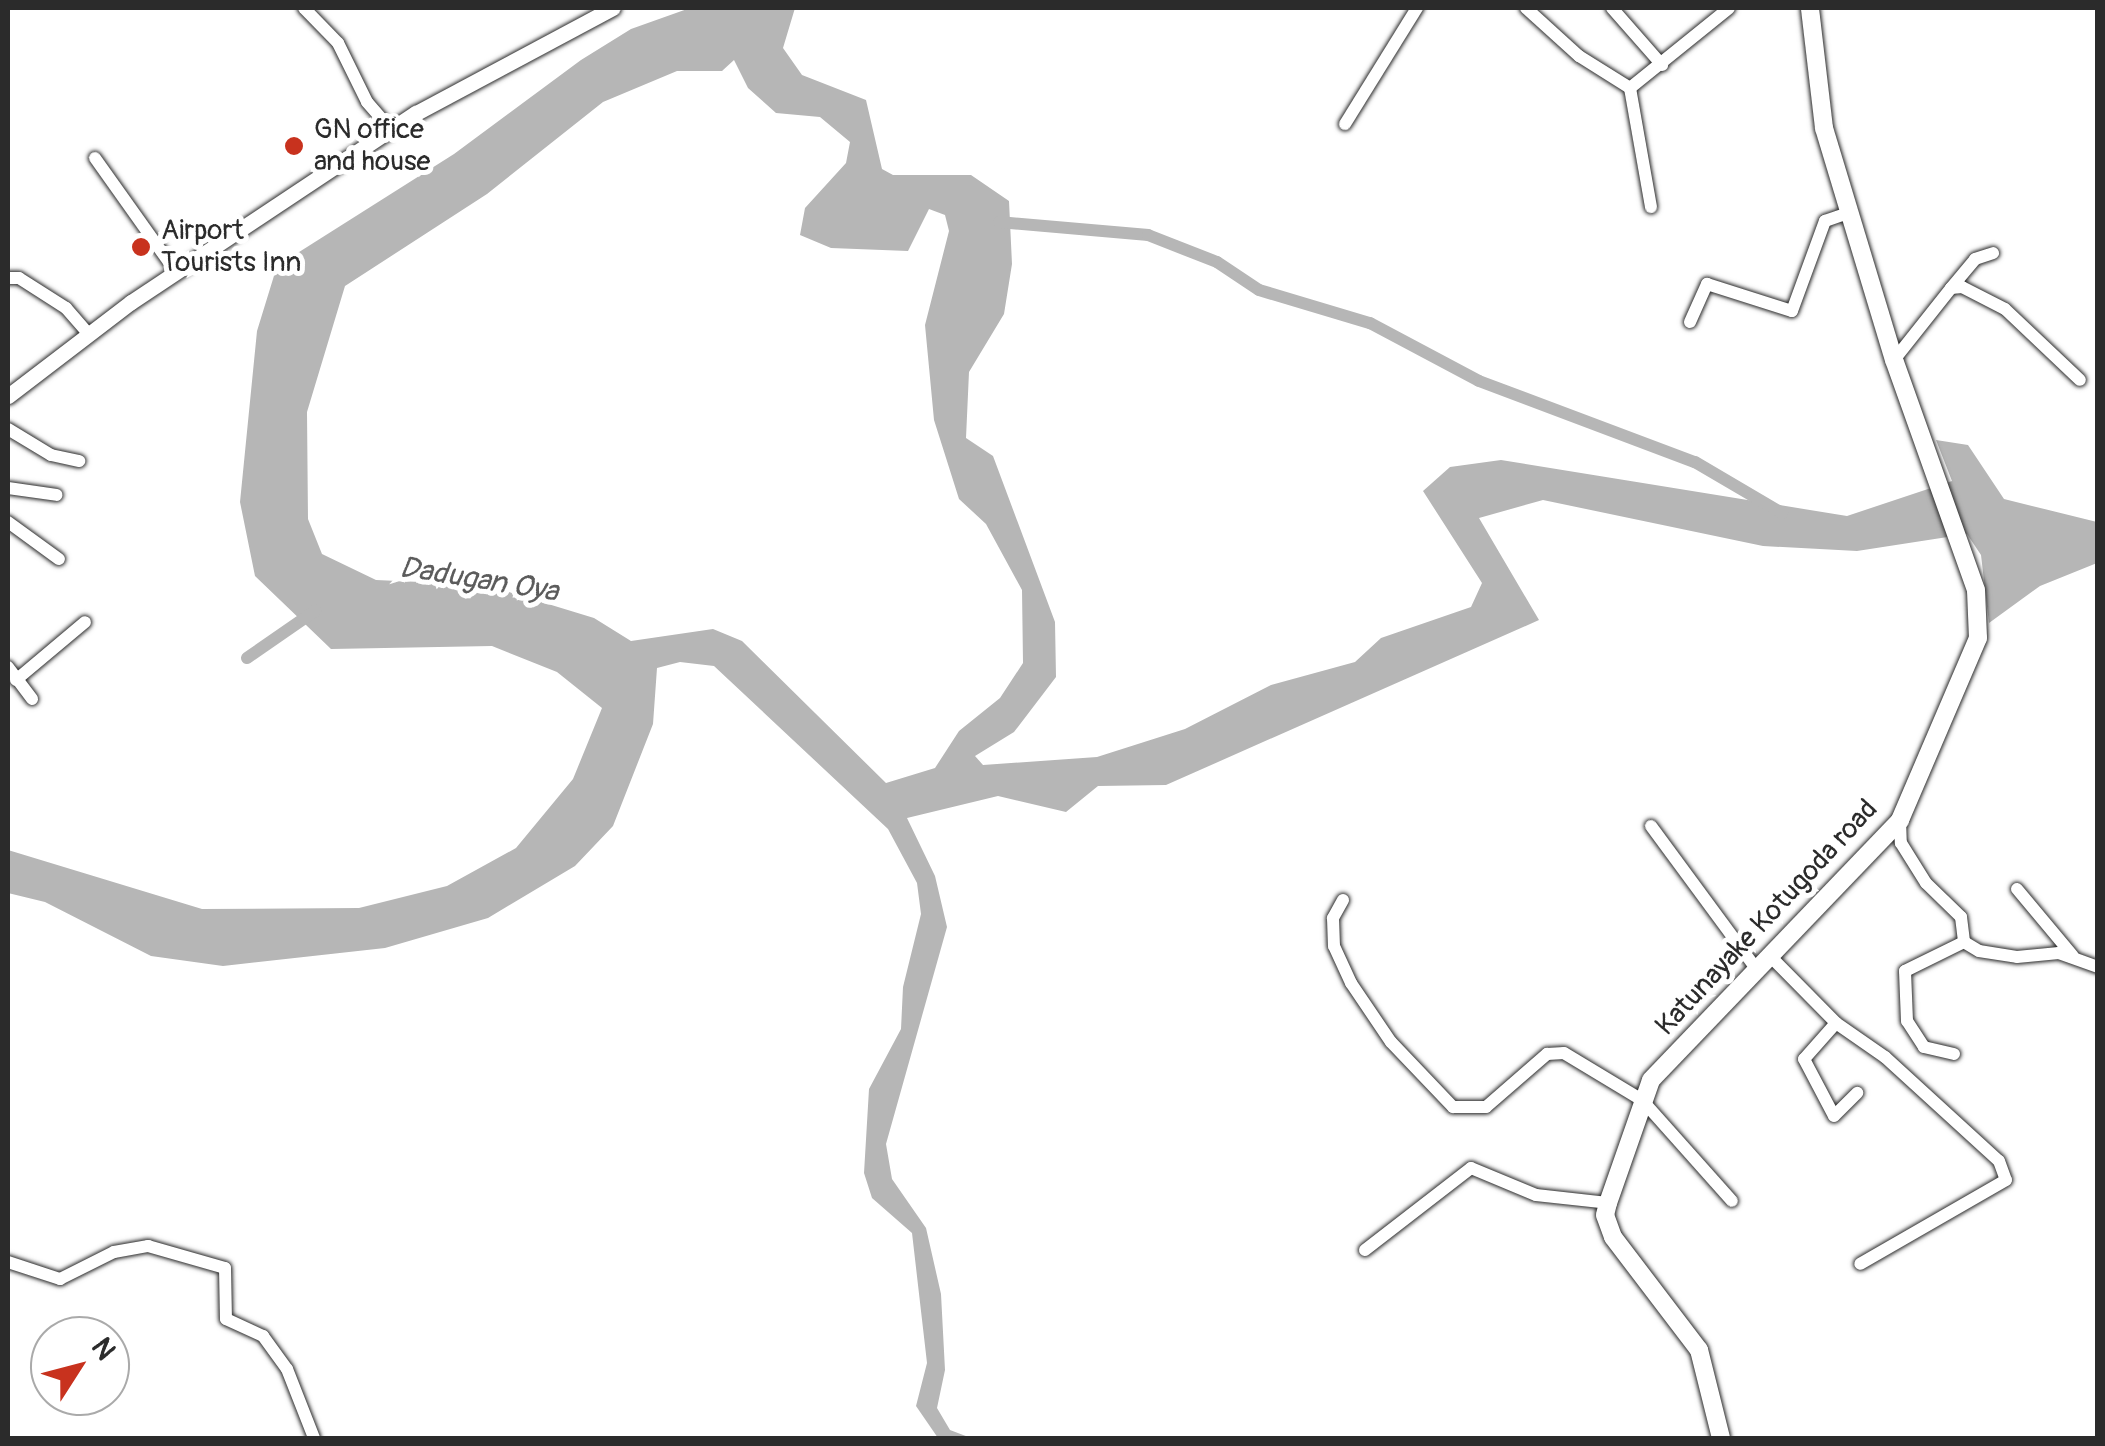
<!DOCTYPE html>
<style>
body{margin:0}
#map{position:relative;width:2105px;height:1446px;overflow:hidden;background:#fff;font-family:Pangolin,sans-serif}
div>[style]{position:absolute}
.water>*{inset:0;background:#b6b6b6}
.canal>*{height:12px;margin:-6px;padding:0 6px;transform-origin:6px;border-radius:6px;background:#b6b6b6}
.roads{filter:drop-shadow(0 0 2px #2b2b2b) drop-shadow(0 0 2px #2b2b2b)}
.minor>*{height:12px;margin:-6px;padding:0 6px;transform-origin:6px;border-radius:6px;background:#fff}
.tertiary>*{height:15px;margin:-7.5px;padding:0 7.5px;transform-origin:7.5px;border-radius:7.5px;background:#fff}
.secondary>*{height:18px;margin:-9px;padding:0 9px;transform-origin:9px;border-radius:9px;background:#fff}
.dots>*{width:28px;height:28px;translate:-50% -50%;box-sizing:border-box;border:5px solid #fff;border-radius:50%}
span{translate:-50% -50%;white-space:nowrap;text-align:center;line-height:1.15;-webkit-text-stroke:10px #fff;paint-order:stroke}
.poi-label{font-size:28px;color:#2b2b2b}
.left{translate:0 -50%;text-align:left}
.street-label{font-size:28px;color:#2b2b2b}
.water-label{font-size:30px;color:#5c5c5c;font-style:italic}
.frame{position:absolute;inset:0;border:10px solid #2b2b2b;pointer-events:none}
.north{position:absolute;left:30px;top:1316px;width:100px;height:100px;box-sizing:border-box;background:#fff;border:2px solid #aaa;border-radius:50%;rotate:54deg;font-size:28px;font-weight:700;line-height:40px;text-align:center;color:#2b2b2b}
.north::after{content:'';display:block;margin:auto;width:35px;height:45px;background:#c8321e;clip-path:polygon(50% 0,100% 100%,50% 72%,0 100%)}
</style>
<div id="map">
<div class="water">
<i style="clip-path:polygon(evenodd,690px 8px,795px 8px,783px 48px,802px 75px,866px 100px,882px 169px,893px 175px,971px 175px,1009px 201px,1012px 264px,1004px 314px,969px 372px,966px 438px,993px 456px,1055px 622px,1056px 677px,1014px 732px,975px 756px,983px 765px,1097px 757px,1185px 729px,1271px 685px,1355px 662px,1381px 638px,1471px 607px,1482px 583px,1423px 491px,1450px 467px,1501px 460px,1847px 516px,1952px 481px,1936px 440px,1968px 445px,2004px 499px,2097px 522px,2097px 563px,2040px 586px,1989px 623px,1981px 555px,1967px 534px,1857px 551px,1763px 546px,1543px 500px,1479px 518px,1539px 620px,1166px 785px,1098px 786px,1066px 812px,998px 796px,907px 818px,935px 876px,947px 927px,886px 1144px,892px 1179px,926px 1228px,941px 1294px,945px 1370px,937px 1408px,950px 1430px,971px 1438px,938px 1438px,916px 1406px,927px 1363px,912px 1233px,872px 1198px,864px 1173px,869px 1089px,901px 1029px,903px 987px,921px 914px,917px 883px,888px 829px,714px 666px,680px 662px,657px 668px,653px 724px,613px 826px,575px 866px,488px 918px,385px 948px,223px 966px,151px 956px,45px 902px,8px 893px,8px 850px,202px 909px,359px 908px,447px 886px,516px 848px,573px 779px,602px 708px,557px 672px,492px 646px,331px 649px,255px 576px,240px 502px,257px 331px,277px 266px,454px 154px,581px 60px,631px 29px,690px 8px,734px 60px,748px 88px,776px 113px,820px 117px,850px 142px,846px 163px,805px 208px,800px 235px,831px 248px,908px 251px,929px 209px,945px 215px,949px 231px,925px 325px,934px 420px,959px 499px,986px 524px,1022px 590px,1023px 663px,1000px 698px,959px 731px,935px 768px,886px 783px,742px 641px,713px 629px,631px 641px,594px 618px,486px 585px,376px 580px,322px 554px,308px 519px,307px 412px,345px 286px,487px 194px,603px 102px,677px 71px,722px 71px,734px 60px)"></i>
</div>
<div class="canal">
<i style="left:999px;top:222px;width:150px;rotate:5deg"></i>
<i style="left:1148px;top:235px;width:74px;rotate:21.4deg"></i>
<i style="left:1217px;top:262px;width:50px;rotate:33.7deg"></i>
<i style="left:1259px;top:290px;width:116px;rotate:16.6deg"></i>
<i style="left:1370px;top:323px;width:123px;rotate:28deg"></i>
<i style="left:1479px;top:381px;width:231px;rotate:20.6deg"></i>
<i style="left:1695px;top:462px;width:101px;rotate:30.4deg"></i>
<i style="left:247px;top:658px;width:83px;rotate:-34.7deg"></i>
</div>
<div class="roads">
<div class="minor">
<i style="left:304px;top:8px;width:49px;rotate:45.8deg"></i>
<i style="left:338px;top:43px;width:66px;rotate:63.8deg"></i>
<i style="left:367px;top:102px;width:37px;rotate:49deg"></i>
<i style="left:1526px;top:8px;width:72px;rotate:42.2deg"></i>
<i style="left:1579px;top:56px;width:60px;rotate:32.1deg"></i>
<i style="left:1630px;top:88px;width:127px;rotate:-38.9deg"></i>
<i style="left:1612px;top:8px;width:76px;rotate:48.7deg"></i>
<i style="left:1630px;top:88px;width:121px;rotate:80deg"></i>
<i style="left:1345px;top:124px;width:137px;rotate:-58.2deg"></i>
<i style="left:95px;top:158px;width:140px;rotate:54.6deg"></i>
<i style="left:8px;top:278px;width:11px"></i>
<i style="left:19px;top:278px;width:56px;rotate:32.6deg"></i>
<i style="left:66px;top:308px;width:35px;rotate:49deg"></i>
<i style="left:1951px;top:288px;width:38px;rotate:-50deg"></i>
<i style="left:1975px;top:259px;width:19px;rotate:-18deg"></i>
<i style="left:1690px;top:322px;width:42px;rotate:-65.9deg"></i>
<i style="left:1707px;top:284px;width:89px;rotate:17.6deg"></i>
<i style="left:1792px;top:311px;width:96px;rotate:-69.9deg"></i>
<i style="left:1825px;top:221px;width:24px;rotate:-19deg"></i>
<i style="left:1894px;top:360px;width:92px;rotate:-51.6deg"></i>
<i style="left:1951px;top:288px;width:11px;rotate:-5deg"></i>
<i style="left:1962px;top:287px;width:48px;rotate:27.1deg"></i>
<i style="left:2005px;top:309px;width:103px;rotate:43.4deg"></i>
<i style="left:8px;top:429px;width:50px;rotate:31.2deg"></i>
<i style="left:51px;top:455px;width:29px;rotate:12deg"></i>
<i style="left:8px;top:488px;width:49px;rotate:8.1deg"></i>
<i style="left:8px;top:522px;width:63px;rotate:36deg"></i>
<i style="left:8px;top:667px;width:40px;rotate:53deg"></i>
<i style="left:16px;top:680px;width:90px;rotate:-40deg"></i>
<i style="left:1900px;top:820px;width:23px;rotate:88deg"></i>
<i style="left:1901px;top:843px;width:47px;rotate:58deg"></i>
<i style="left:1926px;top:883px;width:49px;rotate:44.2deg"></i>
<i style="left:1961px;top:917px;width:25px;rotate:83deg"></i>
<i style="left:1964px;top:942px;width:17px;rotate:31deg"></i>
<i style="left:1979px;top:951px;width:38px;rotate:9deg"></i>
<i style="left:2017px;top:957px;width:42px;rotate:-5.4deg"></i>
<i style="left:2059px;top:953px;width:41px;rotate:19.7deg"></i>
<i style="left:1651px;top:826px;width:180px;rotate:53.6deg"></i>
<i style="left:2017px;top:889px;width:87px;rotate:50.1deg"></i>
<i style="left:1343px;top:900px;width:21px;rotate:119deg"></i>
<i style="left:1333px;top:918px;width:28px;rotate:88deg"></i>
<i style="left:1334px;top:946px;width:41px;rotate:65.3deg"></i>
<i style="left:1351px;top:983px;width:71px;rotate:55.9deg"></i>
<i style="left:1391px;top:1042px;width:90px;rotate:46.4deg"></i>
<i style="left:1453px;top:1107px;width:33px"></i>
<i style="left:1486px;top:1107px;width:81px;rotate:-41deg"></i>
<i style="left:1547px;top:1054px;width:17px;rotate:-3deg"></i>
<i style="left:1564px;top:1053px;width:91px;rotate:31.1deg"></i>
<i style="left:1642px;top:1100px;width:135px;rotate:48.3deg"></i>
<i style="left:1772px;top:958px;width:91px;rotate:45.4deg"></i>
<i style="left:1836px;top:1023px;width:48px;rotate:131.6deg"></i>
<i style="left:1804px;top:1059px;width:64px;rotate:62.2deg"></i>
<i style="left:1834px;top:1116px;width:33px;rotate:-45deg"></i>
<i style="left:1836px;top:1023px;width:60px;rotate:34.8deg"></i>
<i style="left:1885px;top:1057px;width:154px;rotate:42.4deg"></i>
<i style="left:1999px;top:1161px;width:20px;rotate:70deg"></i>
<i style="left:2006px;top:1180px;width:168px;rotate:150.1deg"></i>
<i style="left:1954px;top:1054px;width:31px;rotate:-167deg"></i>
<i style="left:1924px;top:1047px;width:31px;rotate:-123deg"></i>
<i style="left:1907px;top:1021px;width:50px;rotate:-92.3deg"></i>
<i style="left:1905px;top:971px;width:66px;rotate:-26.2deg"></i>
<i style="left:1365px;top:1250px;width:134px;rotate:-37.7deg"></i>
<i style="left:1471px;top:1168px;width:70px;rotate:22.6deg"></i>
<i style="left:1536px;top:1195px;width:72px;rotate:6.3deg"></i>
<i style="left:8px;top:1262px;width:55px;rotate:18.1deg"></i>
<i style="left:60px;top:1279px;width:60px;rotate:-26.6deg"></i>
<i style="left:114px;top:1252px;width:35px;rotate:-10deg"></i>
<i style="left:148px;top:1246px;width:80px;rotate:15.9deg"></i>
<i style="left:225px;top:1268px;width:51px;rotate:88.9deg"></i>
<i style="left:226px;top:1319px;width:41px;rotate:24.7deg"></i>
<i style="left:263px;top:1336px;width:41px;rotate:54deg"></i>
<i style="left:287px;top:1369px;width:74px;rotate:68.6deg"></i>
</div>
<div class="tertiary">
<i style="left:8px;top:396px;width:155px;rotate:-37.4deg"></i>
<i style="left:131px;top:302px;width:342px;rotate:-33.6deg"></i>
<i style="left:416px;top:113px;width:223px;rotate:-28.1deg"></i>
</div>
<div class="secondary">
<i style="left:1721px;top:1438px;width:91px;rotate:-104deg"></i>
<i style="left:1699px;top:1350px;width:142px;rotate:-127.3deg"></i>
<i style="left:1613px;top:1237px;width:23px;rotate:-110deg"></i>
<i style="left:1605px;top:1215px;width:12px;rotate:-76deg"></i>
<i style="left:1608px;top:1203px;width:130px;rotate:-70.7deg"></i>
<i style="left:1651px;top:1080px;width:360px;rotate:-46.2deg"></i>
<i style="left:1900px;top:820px;width:198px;rotate:-66.8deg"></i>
<i style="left:1978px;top:638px;width:48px;rotate:-92.4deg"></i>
<i style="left:1976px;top:590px;width:244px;rotate:-109.6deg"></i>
<i style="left:1894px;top:360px;width:242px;rotate:-106.8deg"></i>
<i style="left:1824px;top:128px;width:121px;rotate:-96.7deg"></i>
</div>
</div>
<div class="dots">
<i style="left:294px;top:146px;background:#c8321e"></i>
<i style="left:141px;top:247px;background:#c8321e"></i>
</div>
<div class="poi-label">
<span class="left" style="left:314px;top:146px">GN office<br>and house</span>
<span class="left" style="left:161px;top:247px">Airport<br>Tourists Inn</span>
</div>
<div class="street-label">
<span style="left:1767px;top:918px;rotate:-47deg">Katunayake Kotugoda road</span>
</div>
<div class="water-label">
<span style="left:479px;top:580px;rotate:9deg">Dadugan Oya</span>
</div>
<div class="frame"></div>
<div class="north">N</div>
</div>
